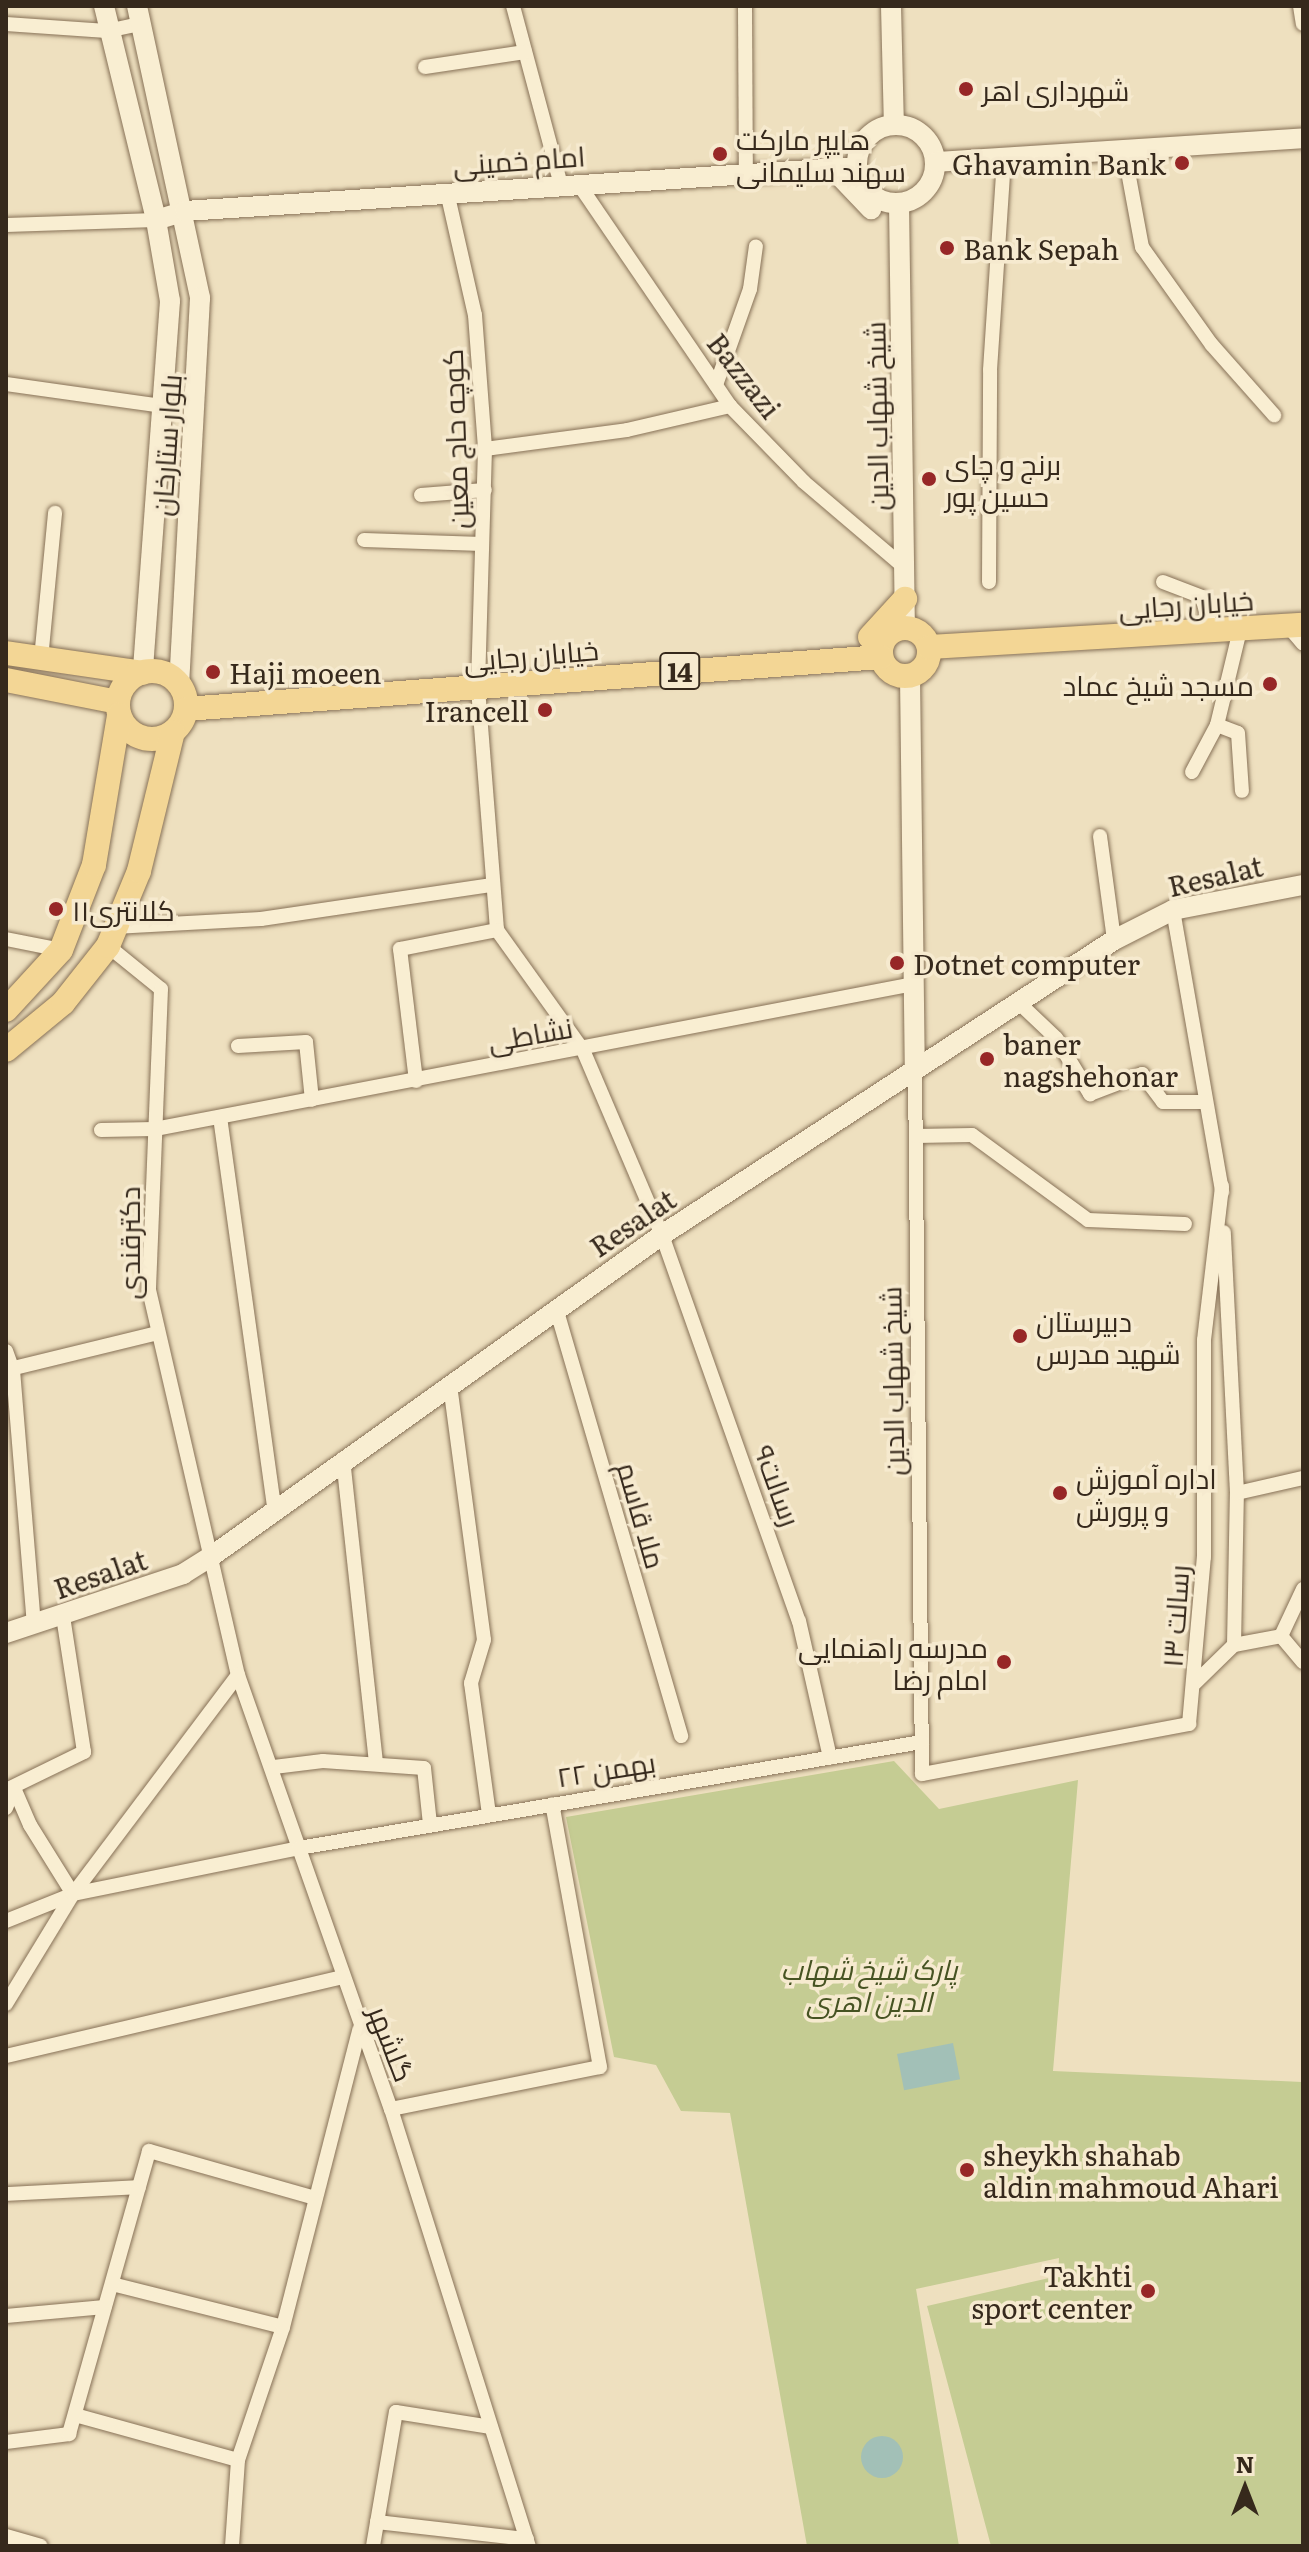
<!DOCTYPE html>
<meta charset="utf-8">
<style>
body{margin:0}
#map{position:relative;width:1309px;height:2552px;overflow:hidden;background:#eee0bf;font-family:Literata,Cairo,serif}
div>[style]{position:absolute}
.green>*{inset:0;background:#c5cc93}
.water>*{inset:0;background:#a2c0b7;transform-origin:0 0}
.round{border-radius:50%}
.roads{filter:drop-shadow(0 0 2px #877157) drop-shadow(0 0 2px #877157)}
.street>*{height:14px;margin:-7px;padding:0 7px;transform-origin:7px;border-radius:7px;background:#f9eed2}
.secondary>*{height:20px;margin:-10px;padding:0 10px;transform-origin:10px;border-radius:10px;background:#f9eed2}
.secondary>.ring{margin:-10px;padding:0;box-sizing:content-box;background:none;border:20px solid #f9eed2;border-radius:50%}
.primary>*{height:24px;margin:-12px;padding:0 12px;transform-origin:12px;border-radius:12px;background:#f3d695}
.primary>.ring{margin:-12px;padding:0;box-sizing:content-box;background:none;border:24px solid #f3d695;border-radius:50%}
.dots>*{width:22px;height:22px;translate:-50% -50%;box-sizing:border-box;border:4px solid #f6eacf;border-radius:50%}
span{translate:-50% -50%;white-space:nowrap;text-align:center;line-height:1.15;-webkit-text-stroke:7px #f6eacf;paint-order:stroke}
.shield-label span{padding:2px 6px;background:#f6eacf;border:2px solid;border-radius:6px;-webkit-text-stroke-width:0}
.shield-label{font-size:26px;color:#36291c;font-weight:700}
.poi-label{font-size:28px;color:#36291c}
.left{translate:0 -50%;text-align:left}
.right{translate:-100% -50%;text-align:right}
.street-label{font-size:28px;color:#36291c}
.park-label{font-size:28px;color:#465322;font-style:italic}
.frame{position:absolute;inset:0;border:8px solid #36291c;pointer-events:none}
.north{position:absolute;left:1205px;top:2448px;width:80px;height:80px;-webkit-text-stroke:6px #f6eacf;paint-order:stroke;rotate:0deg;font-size:22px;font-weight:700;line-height:32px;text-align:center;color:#36291c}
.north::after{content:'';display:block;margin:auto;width:28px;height:36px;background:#36291c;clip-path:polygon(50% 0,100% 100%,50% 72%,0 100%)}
</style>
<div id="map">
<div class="green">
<i style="clip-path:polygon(894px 1761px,939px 1809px,1078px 1780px,1053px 2071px,1302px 2082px,1303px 2031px,1303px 2546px,991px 2546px,927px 2306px,1058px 2276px,1059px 2258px,916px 2289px,959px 2546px,807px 2546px,730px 2113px,681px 2111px,656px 2065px,614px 2057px,566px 1817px)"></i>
</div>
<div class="water">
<i style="left:953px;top:2043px;width:37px;height:57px;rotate:79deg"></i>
<i class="round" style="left:861px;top:2436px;width:42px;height:42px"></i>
</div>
<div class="roads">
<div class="street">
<i style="left:513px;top:6px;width:185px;rotate:75deg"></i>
<i style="left:745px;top:6px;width:166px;rotate:89.7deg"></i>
<i style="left:1300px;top:6px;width:18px;rotate:81deg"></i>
<i style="left:6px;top:24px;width:101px;rotate:4deg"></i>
<i style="left:107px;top:31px;width:34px;rotate:-12deg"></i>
<i style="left:425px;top:67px;width:101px;rotate:-8.5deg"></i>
<i style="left:1124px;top:150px;width:99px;rotate:79.5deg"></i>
<i style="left:1142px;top:247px;width:120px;rotate:54.5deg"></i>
<i style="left:1212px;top:345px;width:94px;rotate:48.5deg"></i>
<i style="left:578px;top:183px;width:270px;rotate:55.7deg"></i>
<i style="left:730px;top:406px;width:106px;rotate:45.8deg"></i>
<i style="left:804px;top:482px;width:133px;rotate:40.4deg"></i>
<i style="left:447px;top:192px;width:126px;rotate:77.2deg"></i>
<i style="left:475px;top:315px;width:134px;rotate:85.7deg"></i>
<i style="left:485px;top:449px;width:239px;rotate:91.7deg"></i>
<i style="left:478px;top:688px;width:243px;rotate:85.5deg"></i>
<i style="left:497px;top:930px;width:148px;rotate:54.4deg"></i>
<i style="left:583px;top:1050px;width:201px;rotate:66.9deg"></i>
<i style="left:662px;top:1235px;width:410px;rotate:70.5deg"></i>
<i style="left:799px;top:1621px;width:140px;rotate:77.2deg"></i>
<i style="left:6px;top:225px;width:150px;rotate:-1.9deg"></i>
<i style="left:6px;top:384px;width:159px;rotate:8deg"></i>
<i style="left:716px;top:385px;width:102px;rotate:-70.5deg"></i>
<i style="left:750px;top:289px;width:43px;rotate:-82.1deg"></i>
<i style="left:485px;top:449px;width:143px;rotate:-7.6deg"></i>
<i style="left:627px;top:430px;width:106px;rotate:-13.1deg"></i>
<i style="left:421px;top:495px;width:64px;rotate:-4.5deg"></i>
<i style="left:364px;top:540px;width:118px;rotate:1.9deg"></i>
<i style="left:989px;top:582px;width:212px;rotate:-89.7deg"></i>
<i style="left:990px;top:370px;width:213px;rotate:-86.2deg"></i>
<i style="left:1163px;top:582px;width:42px;rotate:21deg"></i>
<i style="left:1202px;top:597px;width:37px;rotate:74deg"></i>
<i style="left:1288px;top:626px;width:23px;rotate:50deg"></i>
<i style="left:41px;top:659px;width:147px;rotate:-84.5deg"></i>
<i style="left:1217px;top:725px;width:22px;rotate:21deg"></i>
<i style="left:1238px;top:733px;width:58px;rotate:86.1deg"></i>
<i style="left:1192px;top:772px;width:53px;rotate:-62deg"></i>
<i style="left:1217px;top:725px;width:98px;rotate:-76.4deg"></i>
<i style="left:1100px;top:836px;width:105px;rotate:82.3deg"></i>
<i style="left:1173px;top:910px;width:286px;rotate:80.1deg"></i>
<i style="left:114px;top:927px;width:147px;rotate:-3.1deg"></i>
<i style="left:261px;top:919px;width:232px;rotate:-8.4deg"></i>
<i style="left:6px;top:939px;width:56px;rotate:11.3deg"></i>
<i style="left:108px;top:946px;width:68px;rotate:39.1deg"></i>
<i style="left:161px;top:989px;width:301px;rotate:92.3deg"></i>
<i style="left:149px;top:1290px;width:395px;rotate:77deg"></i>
<i style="left:238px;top:1675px;width:460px;rotate:70.6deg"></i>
<i style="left:391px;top:2109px;width:458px;rotate:72.5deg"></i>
<i style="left:1018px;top:1002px;width:52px;rotate:43.5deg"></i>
<i style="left:1056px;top:1038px;width:66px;rotate:58.7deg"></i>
<i style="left:1090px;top:1094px;width:56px;rotate:-21deg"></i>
<i style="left:1142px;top:1074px;width:35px;rotate:53deg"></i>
<i style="left:1163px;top:1102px;width:42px"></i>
<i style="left:238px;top:1046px;width:68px;rotate:-3.4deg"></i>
<i style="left:306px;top:1042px;width:58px;rotate:84.1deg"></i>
<i style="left:915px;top:1068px;width:706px;rotate:89.43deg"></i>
<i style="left:922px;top:1774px;width:272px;rotate:-10.6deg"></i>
<i style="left:1189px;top:1724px;width:168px;rotate:-84.9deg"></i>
<i style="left:1204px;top:1557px;width:217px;rotate:-90deg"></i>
<i style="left:1204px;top:1340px;width:155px;rotate:-83.3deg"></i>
<i style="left:416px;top:1081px;width:133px;rotate:-96.9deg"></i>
<i style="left:400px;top:949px;width:99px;rotate:-11.1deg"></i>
<i style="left:220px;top:1117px;width:395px;rotate:82.1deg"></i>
<i style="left:101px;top:1130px;width:54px;rotate:-1.1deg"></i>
<i style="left:155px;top:1129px;width:773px;rotate:-10.82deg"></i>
<i style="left:916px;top:1136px;width:56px;rotate:-1deg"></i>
<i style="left:972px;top:1135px;width:144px;rotate:36.2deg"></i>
<i style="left:1088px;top:1220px;width:97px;rotate:2.4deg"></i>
<i style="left:556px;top:1308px;width:446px;rotate:73.7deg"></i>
<i style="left:6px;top:1351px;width:20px;rotate:70deg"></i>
<i style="left:13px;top:1370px;width:255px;rotate:85.3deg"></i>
<i style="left:6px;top:1370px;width:156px;rotate:-13.7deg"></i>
<i style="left:450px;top:1385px;width:257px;rotate:82.4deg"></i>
<i style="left:484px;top:1640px;width:45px;rotate:106.8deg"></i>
<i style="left:471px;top:1683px;width:132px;rotate:82.2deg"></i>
<i style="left:343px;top:1459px;width:306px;rotate:83.8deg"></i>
<i style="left:1237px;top:1493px;width:68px;rotate:-12.8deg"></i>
<i style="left:1281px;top:1636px;width:52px;rotate:-64.9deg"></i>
<i style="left:1234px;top:1645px;width:48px;rotate:-10.8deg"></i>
<i style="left:1281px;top:1636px;width:34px;rotate:50deg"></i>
<i style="left:1195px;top:1683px;width:54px;rotate:-44.3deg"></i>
<i style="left:1234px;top:1645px;width:152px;rotate:-88.9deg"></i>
<i style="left:1237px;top:1493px;width:261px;rotate:-92.9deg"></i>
<i style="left:274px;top:1767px;width:49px;rotate:-7deg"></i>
<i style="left:323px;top:1761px;width:101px;rotate:4deg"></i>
<i style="left:424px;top:1768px;width:56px;rotate:83.9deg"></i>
<i style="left:14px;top:1788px;width:40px;rotate:66.6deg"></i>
<i style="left:30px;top:1825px;width:81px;rotate:58.1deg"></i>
<i style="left:6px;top:1790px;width:87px;rotate:-26deg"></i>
<i style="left:84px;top:1752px;width:138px;rotate:-98.8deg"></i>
<i style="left:6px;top:1808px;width:22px;rotate:-68deg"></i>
<i style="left:6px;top:1921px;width:72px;rotate:-21.9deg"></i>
<i style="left:73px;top:1894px;width:231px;rotate:-11.5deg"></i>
<i style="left:299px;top:1848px;width:632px;rotate:-9.66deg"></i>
<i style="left:6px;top:2004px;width:129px;rotate:-58.7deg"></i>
<i style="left:73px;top:1894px;width:274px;rotate:-53deg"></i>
<i style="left:6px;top:2056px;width:346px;rotate:-13.2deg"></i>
<i style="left:391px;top:2109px;width:213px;rotate:-11.4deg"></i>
<i style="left:600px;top:2067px;width:267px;rotate:-100.3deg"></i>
<i style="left:6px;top:2194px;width:133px;rotate:-3deg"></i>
<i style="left:112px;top:2284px;width:176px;rotate:14.1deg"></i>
<i style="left:6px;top:2316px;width:99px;rotate:-5.2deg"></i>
<i style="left:75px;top:2415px;width:169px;rotate:15.4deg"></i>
<i style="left:6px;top:2442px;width:64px;rotate:-7.2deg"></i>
<i style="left:69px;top:2434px;width:294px;rotate:-74.2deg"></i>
<i style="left:149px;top:2151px;width:173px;rotate:15.8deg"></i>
<i style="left:377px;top:2522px;width:151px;rotate:6.5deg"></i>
<i style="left:6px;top:2536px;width:36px;rotate:16deg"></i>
<i style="left:232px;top:2546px;width:86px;rotate:-86deg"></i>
<i style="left:238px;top:2460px;width:140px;rotate:-71.3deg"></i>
<i style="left:283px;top:2327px;width:307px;rotate:-75.6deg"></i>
<i style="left:373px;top:2546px;width:136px;rotate:-80.3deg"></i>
<i style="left:396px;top:2412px;width:96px;rotate:9deg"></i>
</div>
<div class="secondary">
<i style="left:104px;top:6px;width:220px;rotate:76.3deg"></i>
<i style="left:156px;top:220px;width:82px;rotate:80.2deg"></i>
<i style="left:170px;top:301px;width:373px;rotate:94.2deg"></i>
<i style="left:137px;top:6px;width:299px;rotate:77.8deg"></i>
<i style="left:200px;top:298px;width:387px;rotate:93.1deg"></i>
<i style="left:891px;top:6px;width:119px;rotate:88.6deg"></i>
<i class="ring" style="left:857px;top:125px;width:58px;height:58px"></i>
<i style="left:936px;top:162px;width:368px;rotate:-3.7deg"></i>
<i style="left:832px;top:168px;width:57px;rotate:46.4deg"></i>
<i style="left:899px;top:203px;width:425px;rotate:89.2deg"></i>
<i style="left:156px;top:220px;width:30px;rotate:-17deg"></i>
<i style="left:185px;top:211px;width:673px;rotate:-3.75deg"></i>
<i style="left:910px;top:676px;width:392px;rotate:89.3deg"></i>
<i style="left:6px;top:1633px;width:187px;rotate:-18.4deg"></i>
<i style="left:183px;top:1574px;width:31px;rotate:-32deg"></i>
<i style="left:209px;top:1558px;width:556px;rotate:-35.49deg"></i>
<i style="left:662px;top:1235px;width:540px;rotate:-33.13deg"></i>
<i style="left:1114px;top:940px;width:66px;rotate:-27deg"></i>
<i style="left:1173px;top:910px;width:132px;rotate:-10.9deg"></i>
</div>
<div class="primary">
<i class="ring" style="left:881px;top:628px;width:24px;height:24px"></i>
<i style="left:870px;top:637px;width:52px;rotate:-47.4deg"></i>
<i style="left:929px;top:647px;width:375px;rotate:-3.4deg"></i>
<i style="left:6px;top:653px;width:138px;rotate:8.3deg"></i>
<i class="ring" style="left:118px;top:671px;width:44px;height:44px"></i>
<i style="left:6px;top:680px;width:114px;rotate:11.1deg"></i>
<i style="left:186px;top:709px;width:697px;rotate:-4.28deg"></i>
<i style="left:6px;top:1010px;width:81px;rotate:-47.5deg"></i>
<i style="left:61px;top:950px;width:91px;rotate:-68.8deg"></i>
<i style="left:94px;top:865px;width:152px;rotate:-80.5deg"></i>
<i style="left:6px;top:1050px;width:74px;rotate:-39.5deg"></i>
<i style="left:63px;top:1003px;width:73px;rotate:-51.7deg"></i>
<i style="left:108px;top:946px;width:81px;rotate:-67.5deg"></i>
<i style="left:139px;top:871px;width:143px;rotate:-76.3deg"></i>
</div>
</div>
<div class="dots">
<i style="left:966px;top:89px;background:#972727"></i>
<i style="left:720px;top:154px;background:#972727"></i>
<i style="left:1182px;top:163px;background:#972727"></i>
<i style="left:947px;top:248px;background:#972727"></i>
<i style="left:929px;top:479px;background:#972727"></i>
<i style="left:213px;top:672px;background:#972727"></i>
<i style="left:1270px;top:684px;background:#972727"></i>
<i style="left:545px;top:710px;background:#972727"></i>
<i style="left:56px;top:909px;background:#972727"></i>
<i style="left:897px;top:963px;background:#972727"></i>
<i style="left:987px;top:1059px;background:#972727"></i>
<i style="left:1020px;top:1336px;background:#972727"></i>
<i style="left:1060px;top:1493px;background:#972727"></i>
<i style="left:1004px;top:1662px;background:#972727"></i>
<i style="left:967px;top:2170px;background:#972727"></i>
<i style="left:1148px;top:2291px;background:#972727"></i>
</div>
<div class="shield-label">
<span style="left:680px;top:671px">14</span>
</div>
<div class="poi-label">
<span class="left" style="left:982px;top:89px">شهرداری اهر</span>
<span class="left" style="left:736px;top:154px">هایپر مارکت<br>سهند سلیمانی</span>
<span class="right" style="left:1166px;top:163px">Ghavamin Bank</span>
<span class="left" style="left:963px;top:248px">Bank Sepah</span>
<span class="left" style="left:945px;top:479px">برنج و چای<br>حسین پور</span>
<span class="left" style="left:229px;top:672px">Haji moeen</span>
<span class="right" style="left:1254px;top:684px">مسجد شیخ عماد</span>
<span class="right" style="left:529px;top:710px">Irancell</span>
<span class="left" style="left:72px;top:909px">کلانتری۱۱</span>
<span class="left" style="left:913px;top:963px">Dotnet computer</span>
<span class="left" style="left:1003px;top:1059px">baner<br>nagshehonar</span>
<span class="left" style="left:1036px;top:1336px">دبیرستان<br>شهید مدرس</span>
<span class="left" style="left:1076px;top:1493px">اداره آموزش<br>و پرورش</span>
<span class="right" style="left:988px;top:1662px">مدرسه راهنمایی<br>امام رضا</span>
<span class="left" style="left:983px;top:2170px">sheykh shahab<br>aldin mahmoud Ahari</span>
<span class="right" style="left:1132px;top:2291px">Takhti<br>sport center</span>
</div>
<div class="street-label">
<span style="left:519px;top:159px;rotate:-4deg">امام خمینی</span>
<span style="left:745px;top:375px;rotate:52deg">Bazzazi</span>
<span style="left:875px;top:416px;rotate:-91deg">شیخ شهاب الدین</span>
<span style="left:454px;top:439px;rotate:-92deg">کوچه حاج معین</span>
<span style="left:165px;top:445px;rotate:-86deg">بلوار ستارخان</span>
<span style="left:1186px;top:603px;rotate:-4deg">خیابان رجایی</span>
<span style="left:531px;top:654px;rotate:-5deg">خیابان رجایی</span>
<span style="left:1215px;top:875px;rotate:-13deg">Resalat</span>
<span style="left:530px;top:1033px;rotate:-10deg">نشاطی</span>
<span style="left:632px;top:1222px;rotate:-34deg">Resalat</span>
<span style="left:128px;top:1243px;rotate:-90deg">دکترقندی</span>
<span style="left:891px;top:1381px;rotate:-91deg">شیخ شهاب الدین</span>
<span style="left:779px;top:1485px;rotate:70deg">رسالت۹</span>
<span style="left:643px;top:1515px;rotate:74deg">ملا قاسم</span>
<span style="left:100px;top:1573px;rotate:-19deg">Resalat</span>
<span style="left:1174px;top:1616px;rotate:-86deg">رسالت ۱۳</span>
<span style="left:606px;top:1768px;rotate:-9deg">۲۲ بهمن</span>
<span style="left:393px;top:2043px;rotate:69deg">گلشهر</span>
</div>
<div class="park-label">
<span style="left:869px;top:1984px">پارک شیخ شهاب<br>الدین اهری</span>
</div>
<div class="frame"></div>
<div class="north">N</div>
</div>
